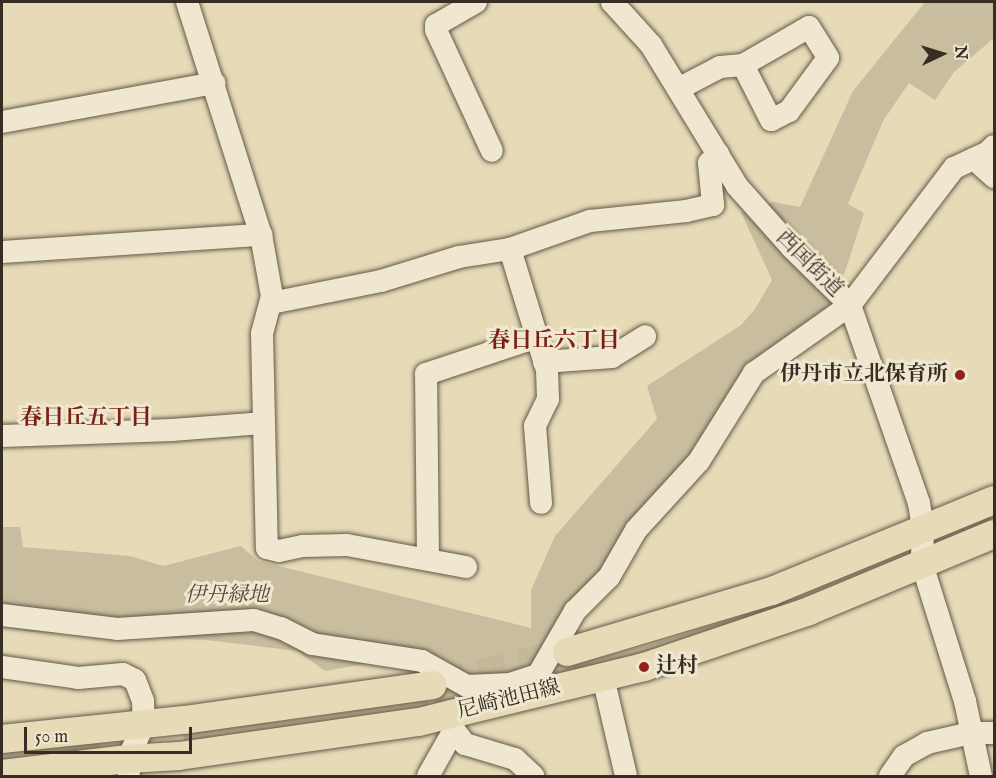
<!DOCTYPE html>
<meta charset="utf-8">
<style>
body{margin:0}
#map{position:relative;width:996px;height:778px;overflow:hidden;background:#e6dab7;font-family:"IM FELL English","Noto Serif JP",serif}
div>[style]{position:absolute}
.green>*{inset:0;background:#c8bd9e}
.major-tunnel>*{height:28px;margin-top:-14px;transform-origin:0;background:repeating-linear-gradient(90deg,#c3b899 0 28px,transparent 0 42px)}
.roads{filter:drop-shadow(0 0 2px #635948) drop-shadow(0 0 2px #635948)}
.minor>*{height:22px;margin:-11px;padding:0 11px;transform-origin:11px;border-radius:11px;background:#efe7d0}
.major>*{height:28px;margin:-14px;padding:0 14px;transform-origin:14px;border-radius:14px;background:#e6dab7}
.dots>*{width:16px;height:16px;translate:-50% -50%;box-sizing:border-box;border:3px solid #efe7d0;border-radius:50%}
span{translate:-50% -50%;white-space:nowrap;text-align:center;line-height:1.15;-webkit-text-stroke:6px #efe7d0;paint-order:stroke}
.street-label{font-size:21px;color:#372e23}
.poi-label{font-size:21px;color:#372e23;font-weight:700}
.right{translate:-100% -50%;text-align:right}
.left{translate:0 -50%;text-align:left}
.park-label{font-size:21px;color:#544b3c;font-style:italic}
.neighbourhood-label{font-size:22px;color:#7a1f14;font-weight:700}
.frame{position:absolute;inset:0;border:3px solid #372e23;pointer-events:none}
.north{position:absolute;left:912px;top:24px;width:60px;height:60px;-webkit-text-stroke:4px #efe7d0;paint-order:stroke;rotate:86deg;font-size:16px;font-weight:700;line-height:24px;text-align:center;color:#372e23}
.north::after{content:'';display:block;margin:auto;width:21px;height:27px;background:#372e23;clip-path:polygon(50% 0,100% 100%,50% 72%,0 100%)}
.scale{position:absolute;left:24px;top:727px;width:168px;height:27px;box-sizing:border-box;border:3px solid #372e23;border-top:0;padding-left:8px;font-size:18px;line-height:21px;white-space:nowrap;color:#372e23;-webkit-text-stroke:4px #efe7d0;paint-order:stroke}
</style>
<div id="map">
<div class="green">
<i style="clip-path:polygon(925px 2px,994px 2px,994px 38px,954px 72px,935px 100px,909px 83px,883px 121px,848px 204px,864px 213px,846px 269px,826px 311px,726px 409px,563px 635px,571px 671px,437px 704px,425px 653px,325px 671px,297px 651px,207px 640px,31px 632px,2px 626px,2px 527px,20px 527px,23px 547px,130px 556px,163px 566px,241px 546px,258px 561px,531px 628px,531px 590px,555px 536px,657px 419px,647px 386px,741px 325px,755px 309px,772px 280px,741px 212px,773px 202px,800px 207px,853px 91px)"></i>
<i style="clip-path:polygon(763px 609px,764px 612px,695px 639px,574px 673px,572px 665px,652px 644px)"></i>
<i style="clip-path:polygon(427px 700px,429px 708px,184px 741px,183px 732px,310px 718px)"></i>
<i style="clip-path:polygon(98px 742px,101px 748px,2px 761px,2px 753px)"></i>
</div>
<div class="major-tunnel">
<i style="left:438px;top:683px;width:133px;rotate:-13.5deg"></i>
</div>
<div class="roads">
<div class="minor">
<i style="left:187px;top:2px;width:244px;rotate:72.4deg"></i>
<i style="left:261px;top:235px;width:62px;rotate:79.8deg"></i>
<i style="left:272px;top:296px;width:39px;rotate:105deg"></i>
<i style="left:262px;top:334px;width:214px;rotate:88.7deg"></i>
<i style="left:267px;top:548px;width:12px;rotate:14deg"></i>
<i style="left:279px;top:551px;width:25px;rotate:-12deg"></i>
<i style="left:303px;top:546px;width:44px;rotate:-1.3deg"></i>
<i style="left:347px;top:545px;width:121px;rotate:10.5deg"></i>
<i style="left:476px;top:2px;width:46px;rotate:150.1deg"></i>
<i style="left:436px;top:25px;width:5px;rotate:90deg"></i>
<i style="left:436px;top:30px;width:133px;rotate:65.2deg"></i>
<i style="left:612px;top:2px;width:58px;rotate:47.8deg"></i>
<i style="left:651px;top:45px;width:165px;rotate:58.6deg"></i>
<i style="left:737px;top:186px;width:83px;rotate:48.4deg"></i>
<i style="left:792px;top:248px;width:81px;rotate:44.5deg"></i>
<i style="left:850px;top:305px;width:210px;rotate:70.8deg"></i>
<i style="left:919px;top:503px;width:26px;rotate:81deg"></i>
<i style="left:923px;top:529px;width:35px;rotate:92deg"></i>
<i style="left:922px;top:564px;width:144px;rotate:72.6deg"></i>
<i style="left:965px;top:701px;width:77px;rotate:78deg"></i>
<i style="left:678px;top:89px;width:47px;rotate:-27.6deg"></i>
<i style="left:720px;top:67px;width:23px;rotate:-5deg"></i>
<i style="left:743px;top:65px;width:76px;rotate:-29.9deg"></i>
<i style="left:809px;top:27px;width:36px;rotate:58deg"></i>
<i style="left:828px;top:58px;width:66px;rotate:126.3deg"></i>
<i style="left:789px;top:111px;width:20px;rotate:153deg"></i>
<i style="left:771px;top:120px;width:62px;rotate:-117deg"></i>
<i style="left:2px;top:122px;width:216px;rotate:-10.4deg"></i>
<i style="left:974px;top:159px;width:27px;rotate:42deg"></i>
<i style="left:510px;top:249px;width:127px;rotate:73deg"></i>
<i style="left:547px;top:370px;width:29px;rotate:88deg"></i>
<i style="left:548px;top:399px;width:30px;rotate:116deg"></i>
<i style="left:535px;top:426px;width:77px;rotate:85.5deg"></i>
<i style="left:2px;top:252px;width:260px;rotate:-3.8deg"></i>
<i style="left:271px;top:303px;width:112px;rotate:-11.3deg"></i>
<i style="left:381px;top:281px;width:82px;rotate:-17.1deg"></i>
<i style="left:459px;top:257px;width:52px;rotate:-8.9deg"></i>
<i style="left:510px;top:249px;width:85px;rotate:-19.3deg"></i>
<i style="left:590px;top:221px;width:97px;rotate:-5.9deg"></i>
<i style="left:686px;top:211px;width:28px;rotate:-13deg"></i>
<i style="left:713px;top:205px;width:42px;rotate:-95.4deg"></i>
<i style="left:709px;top:163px;width:13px;rotate:-45deg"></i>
<i style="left:544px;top:362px;width:68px;rotate:-4.2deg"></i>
<i style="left:612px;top:357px;width:39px;rotate:-32deg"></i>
<i style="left:2px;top:436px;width:170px;rotate:-2deg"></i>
<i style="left:172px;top:430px;width:90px;rotate:-4.4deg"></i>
<i style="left:428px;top:559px;width:185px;rotate:-90.6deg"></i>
<i style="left:426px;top:374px;width:117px;rotate:-18.4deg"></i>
<i style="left:2px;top:615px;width:116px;rotate:6.9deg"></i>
<i style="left:117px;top:629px;width:137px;rotate:-3.8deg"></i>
<i style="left:254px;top:620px;width:28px;rotate:17deg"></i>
<i style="left:281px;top:628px;width:35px;rotate:27deg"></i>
<i style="left:312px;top:644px;width:111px;rotate:8.8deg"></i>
<i style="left:422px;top:661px;width:51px;rotate:29.1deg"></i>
<i style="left:467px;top:686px;width:43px;rotate:-2.7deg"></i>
<i style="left:510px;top:684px;width:29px;rotate:-18deg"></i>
<i style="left:538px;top:675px;width:74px;rotate:-60deg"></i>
<i style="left:575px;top:611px;width:48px;rotate:-45deg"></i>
<i style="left:609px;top:577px;width:54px;rotate:-60.1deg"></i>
<i style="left:636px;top:530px;width:93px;rotate:-47.6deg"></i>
<i style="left:699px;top:461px;width:104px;rotate:-58deg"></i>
<i style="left:754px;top:373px;width:118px;rotate:-35.3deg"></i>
<i style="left:850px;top:305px;width:172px;rotate:-52.8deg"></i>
<i style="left:954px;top:168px;width:38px;rotate:-25deg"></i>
<i style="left:988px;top:152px;width:8px;rotate:-45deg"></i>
<i style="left:2px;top:667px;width:77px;rotate:8.2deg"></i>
<i style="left:78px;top:678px;width:45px;rotate:-5.1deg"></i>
<i style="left:123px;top:674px;width:13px;rotate:27deg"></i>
<i style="left:135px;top:680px;width:22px;rotate:69deg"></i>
<i style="left:143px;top:701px;width:23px;rotate:88deg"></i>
<i style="left:144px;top:724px;width:38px;rotate:115deg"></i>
<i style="left:128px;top:759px;width:17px;rotate:87deg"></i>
<i style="left:603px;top:677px;width:102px;rotate:76.9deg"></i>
<i style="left:451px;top:714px;width:16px;rotate:79deg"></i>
<i style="left:454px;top:730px;width:18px;rotate:52deg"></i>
<i style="left:465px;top:744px;width:52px;rotate:16.7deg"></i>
<i style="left:515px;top:759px;width:25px;rotate:43deg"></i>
<i style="left:428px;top:776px;width:53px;rotate:-60.5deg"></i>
<i style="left:890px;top:776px;width:24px;rotate:-55deg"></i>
<i style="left:904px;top:756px;width:26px;rotate:-29deg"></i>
<i style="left:927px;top:743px;width:45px;rotate:-12.8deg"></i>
<i style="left:971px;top:733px;width:23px"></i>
</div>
<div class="major">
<i style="left:567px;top:652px;width:214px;rotate:-16.6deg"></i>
<i style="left:772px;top:591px;width:240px;rotate:-22.3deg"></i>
<i style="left:2px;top:739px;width:183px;rotate:-6deg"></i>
<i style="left:184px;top:720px;width:251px;rotate:-8deg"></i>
<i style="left:2px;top:774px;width:127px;rotate:-6.8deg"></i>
<i style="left:128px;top:759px;width:51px;rotate:-3.4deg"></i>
<i style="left:179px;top:756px;width:242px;rotate:-8.1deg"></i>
<i style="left:419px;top:722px;width:33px;rotate:-14deg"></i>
<i style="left:451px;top:714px;width:199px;rotate:-13.7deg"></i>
<i style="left:644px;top:667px;width:174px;rotate:-18.7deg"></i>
<i style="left:809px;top:611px;width:200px;rotate:-22.6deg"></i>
</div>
</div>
<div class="dots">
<i style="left:960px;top:375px;background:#8f2418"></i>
<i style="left:644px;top:667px;background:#8f2418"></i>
</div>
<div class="street-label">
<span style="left:809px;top:264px;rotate:45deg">西国街道</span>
<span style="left:509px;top:700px;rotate:-14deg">尼崎池田線</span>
</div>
<div class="poi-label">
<span class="right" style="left:948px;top:375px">伊丹市立北保育所</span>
<span class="left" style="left:656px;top:667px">辻村</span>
</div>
<div class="park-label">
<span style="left:227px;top:596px">伊丹緑地</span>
</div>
<div class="neighbourhood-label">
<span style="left:554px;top:342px">春日丘六丁目</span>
<span style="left:86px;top:419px">春日丘五丁目</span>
</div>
<div class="frame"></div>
<div class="north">N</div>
<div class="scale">50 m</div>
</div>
